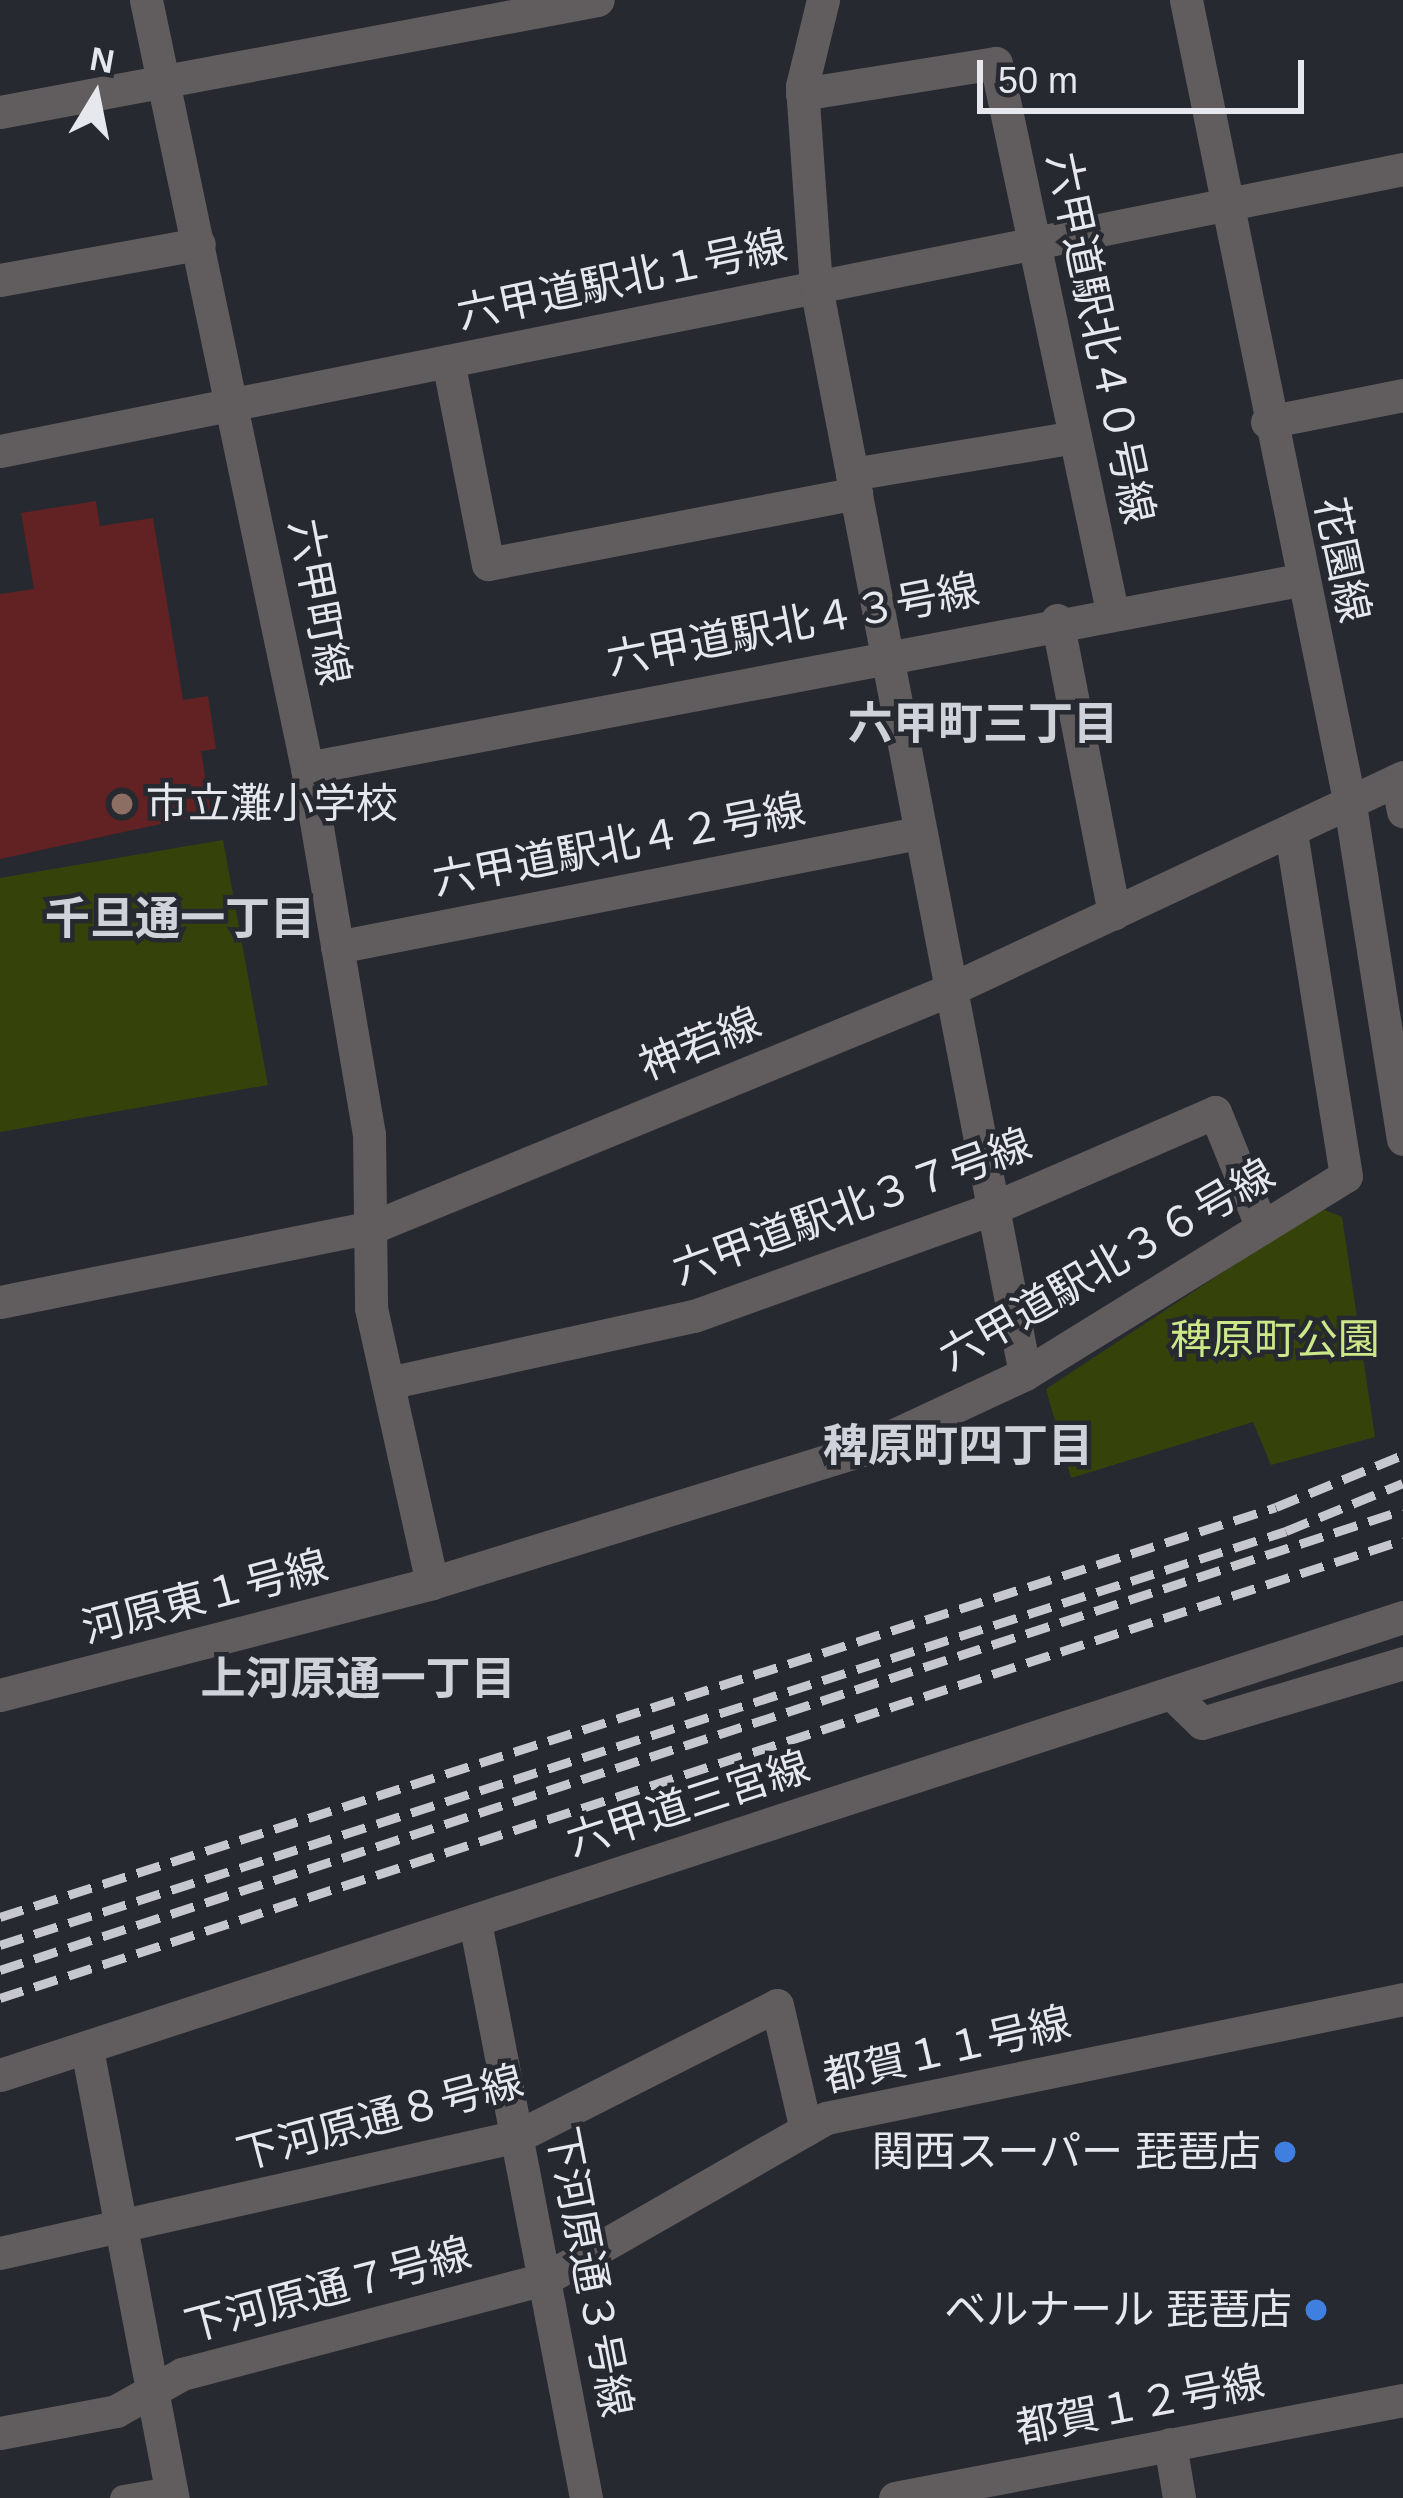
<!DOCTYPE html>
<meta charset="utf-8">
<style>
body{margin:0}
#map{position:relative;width:1403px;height:2498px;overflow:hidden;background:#272930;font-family:Arial,"Noto Sans JP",sans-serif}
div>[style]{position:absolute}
.green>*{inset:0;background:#35430b}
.building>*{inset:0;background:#622123}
.service>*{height:27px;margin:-13.5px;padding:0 13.5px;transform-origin:13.5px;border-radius:13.5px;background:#615c5e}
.minor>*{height:33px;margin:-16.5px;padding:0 16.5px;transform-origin:16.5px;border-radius:16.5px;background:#615c5e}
.tertiary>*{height:33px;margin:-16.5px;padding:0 16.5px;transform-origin:16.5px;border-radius:16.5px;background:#615c5e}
.rail>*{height:9px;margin-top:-4.5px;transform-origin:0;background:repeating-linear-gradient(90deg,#c6c8cd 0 24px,transparent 0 36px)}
.dots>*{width:33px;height:33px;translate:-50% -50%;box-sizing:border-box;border:6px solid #272930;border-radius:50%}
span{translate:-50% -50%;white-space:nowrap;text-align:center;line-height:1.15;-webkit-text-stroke:9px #272930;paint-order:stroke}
.street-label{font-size:42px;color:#e7e8ed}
.poi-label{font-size:42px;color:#e7e8ed}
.left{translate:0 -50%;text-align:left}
.right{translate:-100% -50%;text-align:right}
.park-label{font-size:42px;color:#cce888}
.neighbourhood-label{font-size:45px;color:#d0d2db;font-weight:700}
.north{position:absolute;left:36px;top:36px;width:120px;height:120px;-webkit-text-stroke:9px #272930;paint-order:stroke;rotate:10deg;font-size:33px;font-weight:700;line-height:48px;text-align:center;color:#e7e8ed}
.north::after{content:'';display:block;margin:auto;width:42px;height:54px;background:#e7e8ed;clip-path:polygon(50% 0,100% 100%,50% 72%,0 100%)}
.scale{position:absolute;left:977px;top:60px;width:327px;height:54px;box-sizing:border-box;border:6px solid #e7e8ed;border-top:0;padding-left:15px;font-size:36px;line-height:42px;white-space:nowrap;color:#e7e8ed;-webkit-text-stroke:9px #272930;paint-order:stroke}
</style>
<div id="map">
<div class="green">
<i style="clip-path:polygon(223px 840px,268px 1085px,0 1132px,0 878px)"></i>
<i style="clip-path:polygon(1320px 1208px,1342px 1217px,1375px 1437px,1271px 1465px,1253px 1422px,1071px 1478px,1046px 1389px)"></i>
</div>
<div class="building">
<i style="clip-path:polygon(96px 501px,100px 526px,153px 518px,183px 700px,208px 696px,216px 749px,201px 751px,211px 813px,0 859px,0 594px,34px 589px,21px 513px)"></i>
</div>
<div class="service">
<i style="left:123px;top:2498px;width:49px;rotate:-9.5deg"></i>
</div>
<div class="minor">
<i style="left:146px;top:0;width:785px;rotate:78.16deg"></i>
<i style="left:307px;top:768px;width:371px;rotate:80.4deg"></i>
<i style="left:369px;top:1134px;width:174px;rotate:89.3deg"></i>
<i style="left:371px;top:1308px;width:282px;rotate:77.5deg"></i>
<i style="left:802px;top:94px;width:196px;rotate:-9.1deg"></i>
<i style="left:996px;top:63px;width:560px;rotate:78.05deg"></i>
<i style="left:0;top:112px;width:608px;rotate:-10.61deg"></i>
<i style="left:0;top:280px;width:202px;rotate:-10.3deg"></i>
<i style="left:448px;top:361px;width:207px;rotate:78.9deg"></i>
<i style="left:488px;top:564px;width:375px;rotate:-10.9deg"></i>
<i style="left:1267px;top:422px;width:139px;rotate:-11.2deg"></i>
<i style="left:0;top:451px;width:832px;rotate:-11.36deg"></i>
<i style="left:816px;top:287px;width:201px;rotate:-94deg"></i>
<i style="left:802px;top:86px;width:89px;rotate:-76.3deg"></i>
<i style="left:852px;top:474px;width:226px;rotate:-9.4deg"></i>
<i style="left:1057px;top:620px;width:299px;rotate:79deg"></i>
<i style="left:307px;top:768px;width:1010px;rotate:-10.73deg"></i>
<i style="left:1397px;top:780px;width:32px;rotate:79deg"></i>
<i style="left:337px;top:947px;width:592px;rotate:-11.1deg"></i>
<i style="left:1025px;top:1374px;width:1107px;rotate:-100.88deg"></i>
<i style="left:816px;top:287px;width:599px;rotate:-11.37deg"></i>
<i style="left:388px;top:1383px;width:313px;rotate:-12.4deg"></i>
<i style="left:694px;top:1316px;width:316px;rotate:-19.8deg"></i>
<i style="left:991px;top:1209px;width:244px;rotate:-23.4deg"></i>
<i style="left:1215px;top:1112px;width:125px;rotate:67.9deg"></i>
<i style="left:1171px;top:1693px;width:43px;rotate:44.1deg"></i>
<i style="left:1202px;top:1723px;width:210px;rotate:-16.6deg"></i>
<i style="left:0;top:1695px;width:446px;rotate:-14.5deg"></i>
<i style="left:432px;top:1583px;width:450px;rotate:-17.2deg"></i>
<i style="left:862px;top:1450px;width:180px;rotate:-25deg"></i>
<i style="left:1025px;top:1374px;width:377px;rotate:-31.7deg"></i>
<i style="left:1346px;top:1176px;width:346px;rotate:-99.1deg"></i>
<i style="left:475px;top:1922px;width:587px;rotate:79.09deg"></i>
<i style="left:87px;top:2049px;width:457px;rotate:79.2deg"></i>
<i style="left:0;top:2075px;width:1476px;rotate:-18.08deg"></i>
<i style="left:0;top:2253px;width:531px;rotate:-12.73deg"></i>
<i style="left:518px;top:2136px;width:290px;rotate:-26.8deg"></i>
<i style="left:777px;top:2005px;width:128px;rotate:76.9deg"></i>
<i style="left:0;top:2433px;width:118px;rotate:-10.7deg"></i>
<i style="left:116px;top:2411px;width:76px;rotate:-29.3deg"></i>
<i style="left:182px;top:2374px;width:375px;rotate:-14.7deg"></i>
<i style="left:545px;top:2279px;width:324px;rotate:-29.8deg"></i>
<i style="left:826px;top:2118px;width:589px;rotate:-11.65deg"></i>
<i style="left:1170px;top:2444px;width:55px;rotate:80.5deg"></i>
<i style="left:895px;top:2498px;width:517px;rotate:-10.92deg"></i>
</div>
<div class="tertiary">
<i style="left:1186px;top:0;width:822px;rotate:78.48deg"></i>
<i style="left:1350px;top:805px;width:338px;rotate:81deg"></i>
<i style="left:0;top:1302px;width:380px;rotate:-11.4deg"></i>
<i style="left:373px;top:1227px;width:621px;rotate:-22.35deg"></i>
<i style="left:947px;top:991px;width:504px;rotate:-25.14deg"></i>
</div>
<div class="rail">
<i style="left:0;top:1917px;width:1340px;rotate:-17.81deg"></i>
<i style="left:1276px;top:1507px;width:137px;rotate:-22.3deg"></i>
<i style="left:0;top:1945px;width:1351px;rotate:-17.84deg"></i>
<i style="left:1286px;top:1531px;width:126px;rotate:-22.3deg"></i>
<i style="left:0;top:1970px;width:1476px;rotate:-18.15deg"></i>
<i style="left:0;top:1998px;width:1476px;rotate:-18.08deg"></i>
</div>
<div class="dots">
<i style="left:122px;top:804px;background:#8d6e63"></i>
<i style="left:1285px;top:2152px;background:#3f7fe0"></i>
<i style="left:1316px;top:2310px;background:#3f7fe0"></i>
</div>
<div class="street-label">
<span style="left:622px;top:280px;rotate:-12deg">六甲道駅北１号線</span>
<span style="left:1100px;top:338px;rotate:78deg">六甲道駅北４０号線</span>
<span style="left:1342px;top:560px;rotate:78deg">花園線</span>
<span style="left:319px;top:602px;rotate:79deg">六甲町線</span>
<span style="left:793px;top:625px;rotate:-11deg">六甲道駅北４３号線</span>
<span style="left:619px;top:845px;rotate:-11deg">六甲道駅北４２号線</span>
<span style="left:700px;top:1044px;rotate:-22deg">神若線</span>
<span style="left:852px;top:1207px;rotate:-20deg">六甲道駅北３７号線</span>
<span style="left:1107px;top:1265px;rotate:-30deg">六甲道駅北３６号線</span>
<span style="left:205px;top:1597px;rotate:-15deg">河原東１号線</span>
<span style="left:688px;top:1804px;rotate:-18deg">六甲道三宮線</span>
<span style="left:947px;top:2050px;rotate:-13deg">都賀１１号線</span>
<span style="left:380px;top:2118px;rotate:-15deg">下河原通８号線</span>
<span style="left:589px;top:2272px;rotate:79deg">下河原通３号線</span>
<span style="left:328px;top:2290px;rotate:-15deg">下河原通７号線</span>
<span style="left:1140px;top:2405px;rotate:-11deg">都賀１２号線</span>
</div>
<div class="poi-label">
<span class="left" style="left:146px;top:804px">市立灘小学校</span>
<span class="right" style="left:1261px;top:2152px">関西スーパー 琵琶店</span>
<span class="right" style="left:1292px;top:2310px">ベルナール 琵琶店</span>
</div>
<div class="park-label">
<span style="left:1275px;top:1340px">稗原町公園</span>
</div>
<div class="neighbourhood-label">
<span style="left:983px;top:724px">六甲町三丁目</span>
<span style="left:180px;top:919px">千旦通一丁目</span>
<span style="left:958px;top:1446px">稗原町四丁目</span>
<span style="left:358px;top:1679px">上河原通一丁目</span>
</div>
<div class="north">N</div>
<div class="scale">50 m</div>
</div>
